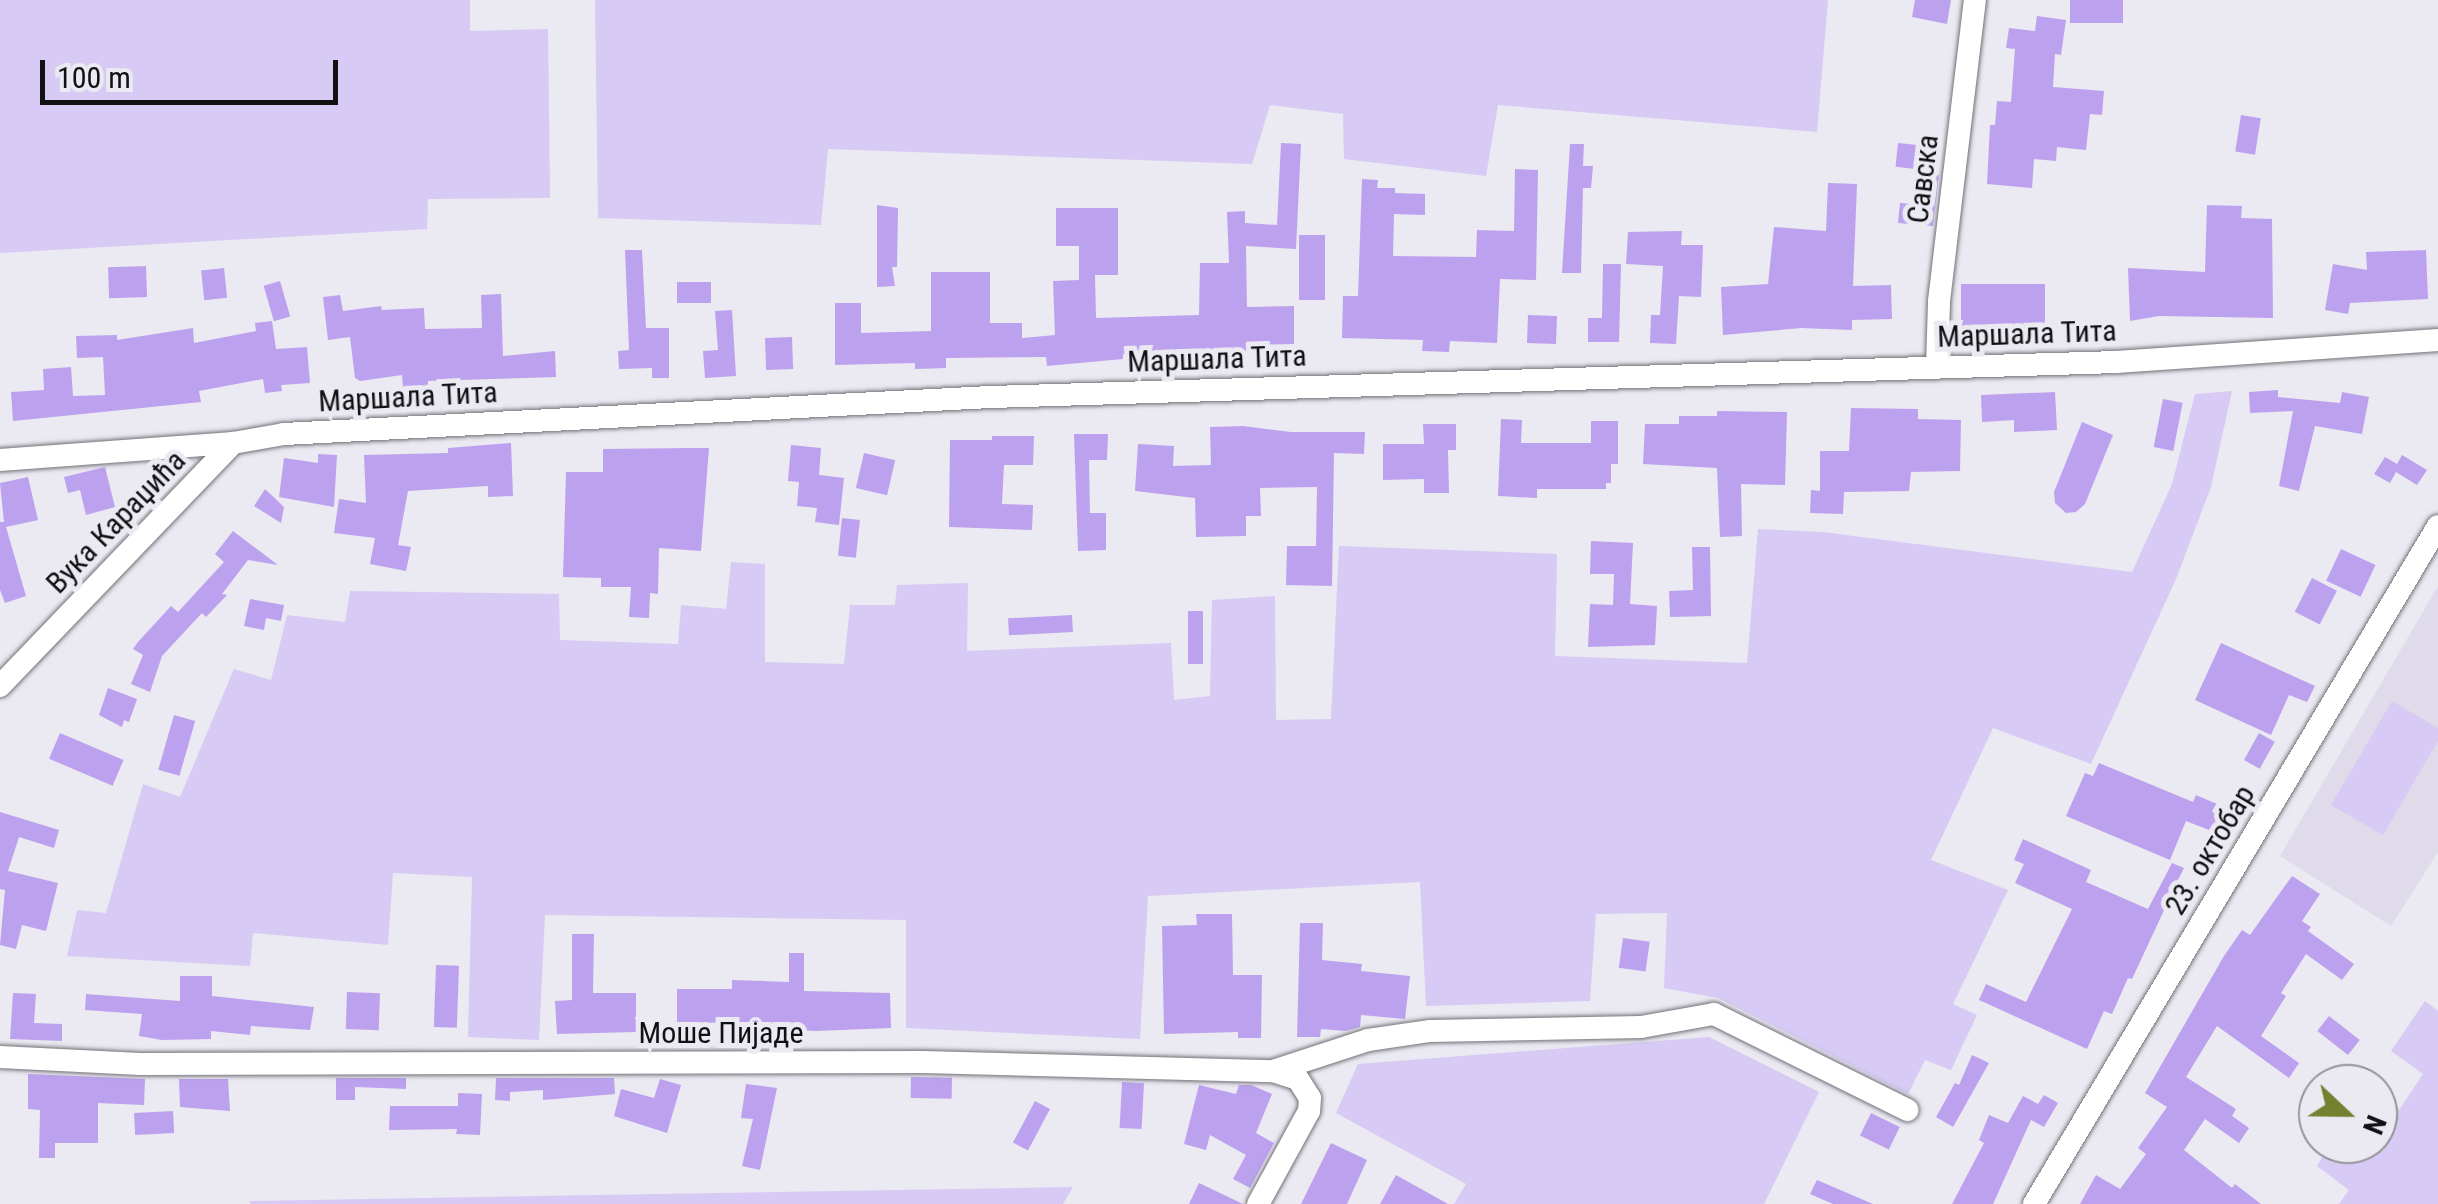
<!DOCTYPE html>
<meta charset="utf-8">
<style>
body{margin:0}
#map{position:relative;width:2438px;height:1204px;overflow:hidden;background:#ebe9f1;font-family:"Roboto Condensed",sans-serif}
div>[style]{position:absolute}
.built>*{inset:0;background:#e0dbea}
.green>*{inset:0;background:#d7caf4}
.building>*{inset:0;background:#bca2ee;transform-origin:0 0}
.roads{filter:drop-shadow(0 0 2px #737178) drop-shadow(0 0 2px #737178)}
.minor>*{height:22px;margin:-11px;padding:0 11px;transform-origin:11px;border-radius:11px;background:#fff}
span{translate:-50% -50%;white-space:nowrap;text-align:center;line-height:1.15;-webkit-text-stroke:10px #ebe9f1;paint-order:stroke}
.street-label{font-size:30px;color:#111013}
.north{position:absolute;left:2298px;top:1064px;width:100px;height:100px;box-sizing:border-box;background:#ebe9f1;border:2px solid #949298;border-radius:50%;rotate:112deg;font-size:28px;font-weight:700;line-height:40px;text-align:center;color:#111013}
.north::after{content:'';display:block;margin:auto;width:35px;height:45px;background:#728230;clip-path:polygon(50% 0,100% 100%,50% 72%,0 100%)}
.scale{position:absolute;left:40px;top:60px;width:298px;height:45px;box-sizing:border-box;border:5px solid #111013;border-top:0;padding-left:12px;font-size:30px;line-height:35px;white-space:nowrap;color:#111013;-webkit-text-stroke:8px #ebe9f1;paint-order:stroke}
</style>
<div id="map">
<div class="built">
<i style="clip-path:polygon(2438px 586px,2438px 852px,2391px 926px,2280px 856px)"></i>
</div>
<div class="green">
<i style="clip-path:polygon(0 0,470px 0,470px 31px,548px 29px,550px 198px,428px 199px,427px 229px,0 253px)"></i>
<i style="clip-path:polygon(595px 0,1828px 0,1817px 132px,1498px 105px,1486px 176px,1344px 159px,1343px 114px,1270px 105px,1252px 164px,828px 149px,821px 225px,598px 218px)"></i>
<i style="clip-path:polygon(2232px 391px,2211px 487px,2176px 579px,2091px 764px,1993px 728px,1931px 860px,2008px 890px,1953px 1004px,1977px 1015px,1951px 1070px,1925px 1060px,1908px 1094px,1718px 998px,1664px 988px,1667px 913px,1596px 914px,1590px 1001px,1426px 1006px,1420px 882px,1148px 896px,1140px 1039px,906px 1028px,906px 920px,545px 915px,539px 1040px,468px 1037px,472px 877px,393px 873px,388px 945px,253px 933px,250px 966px,67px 956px,77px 910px,106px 913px,143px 784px,180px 797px,234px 669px,271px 680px,287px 615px,345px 622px,350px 591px,559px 594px,560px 640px,678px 644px,681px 605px,726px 609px,731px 562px,765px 564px,765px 662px,844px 664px,850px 605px,895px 605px,897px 585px,968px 583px,967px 651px,1171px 643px,1174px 700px,1210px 696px,1212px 600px,1275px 596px,1276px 720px,1331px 719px,1339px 546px,1557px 554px,1555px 656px,1747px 663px,1758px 529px,1823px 532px,2132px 572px,2172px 484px,2195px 394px)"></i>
<i style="clip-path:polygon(2392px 701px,2438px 728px,2438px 741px,2383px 835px,2331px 805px)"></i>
<i style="clip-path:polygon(2425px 1001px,2438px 1011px,2438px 1204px,2339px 1204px,2349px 1190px,2317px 1166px,2330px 1144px,2378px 1144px,2378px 1097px,2399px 1110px,2423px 1074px,2391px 1051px)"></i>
<i style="clip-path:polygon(1709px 1037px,1819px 1092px,1764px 1204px,1454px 1204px,1466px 1184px,1336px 1113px,1358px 1064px)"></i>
<i style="clip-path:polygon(1073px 1187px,1063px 1204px,250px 1204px,250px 1201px)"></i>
</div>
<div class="building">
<i style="clip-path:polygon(1915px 0,1951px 0,1947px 24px,1912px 17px)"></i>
<i style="left:2070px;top:0;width:53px;height:23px"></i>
<i style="clip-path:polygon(2037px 16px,2066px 20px,2061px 55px,2055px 54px,2053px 87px,2104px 91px,2102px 115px,2090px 114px,2086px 150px,2057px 147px,2056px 161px,2034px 159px,2032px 188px,1987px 184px,1990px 125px,1995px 125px,1997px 101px,2011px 102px,2015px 49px,2006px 48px,2009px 28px,2035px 31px)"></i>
<i style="left:2241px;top:115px;width:20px;height:37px;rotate:9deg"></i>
<i style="clip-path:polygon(1281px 143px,1301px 144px,1296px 249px,1246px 246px,1247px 307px,1294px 306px,1294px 344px,1248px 345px,1249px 352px,1123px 354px,1123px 359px,1047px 366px,1046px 357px,946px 358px,946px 368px,915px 369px,915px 363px,835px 365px,835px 303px,861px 303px,861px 333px,931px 331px,931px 272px,990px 272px,990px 323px,1022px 323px,1022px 338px,1055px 335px,1053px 281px,1079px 280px,1079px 246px,1056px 246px,1056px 208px,1118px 208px,1118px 275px,1095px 275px,1096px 318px,1199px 315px,1200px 263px,1229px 263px,1227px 212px,1245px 211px,1245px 223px,1277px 225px)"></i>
<i style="left:1898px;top:143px;width:20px;height:24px;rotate:6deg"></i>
<i style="clip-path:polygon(1570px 144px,1584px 144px,1583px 166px,1593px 166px,1591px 188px,1583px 188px,1581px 273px,1562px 273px)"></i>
<i style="clip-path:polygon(1515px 169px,1538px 170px,1536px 280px,1500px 279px,1497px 343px,1450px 341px,1449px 352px,1422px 351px,1423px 340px,1342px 338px,1343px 296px,1358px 296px,1362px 179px,1378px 180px,1377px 188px,1395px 188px,1395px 193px,1425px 194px,1425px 215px,1394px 214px,1393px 256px,1476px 257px,1477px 230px,1514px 231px)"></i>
<i style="clip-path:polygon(1930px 175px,1939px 175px,1933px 226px,1898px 223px,1900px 203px,1928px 205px)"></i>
<i style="clip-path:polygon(1828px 183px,1857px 184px,1853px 286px,1891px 285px,1892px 319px,1852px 320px,1852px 330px,1801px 328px,1723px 335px,1721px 287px,1768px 284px,1774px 227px,1826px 231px)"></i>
<i style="clip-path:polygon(877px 205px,898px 208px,897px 267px,892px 267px,895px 286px,877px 287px)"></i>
<i style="clip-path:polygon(2207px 205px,2242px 206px,2241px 218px,2272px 219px,2273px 318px,2159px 316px,2130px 321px,2128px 268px,2205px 272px)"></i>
<i style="clip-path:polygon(1682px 231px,1681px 245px,1703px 245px,1701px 297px,1679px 296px,1676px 344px,1650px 343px,1651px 315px,1660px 315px,1663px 266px,1626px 264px,1628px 232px)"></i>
<i style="left:1299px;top:235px;width:26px;height:65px"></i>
<i style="clip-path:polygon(625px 250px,642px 250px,646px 328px,669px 328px,669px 378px,652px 378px,652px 368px,619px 369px,618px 351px,629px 350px)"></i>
<i style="clip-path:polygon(2426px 250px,2428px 299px,2350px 303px,2348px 314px,2325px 310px,2333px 264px,2367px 270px,2366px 252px)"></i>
<i style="clip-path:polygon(1603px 264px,1621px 264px,1619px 342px,1588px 342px,1588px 318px,1602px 318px)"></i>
<i style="left:146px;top:266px;width:31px;height:38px;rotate:88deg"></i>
<i style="left:224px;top:268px;width:30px;height:23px;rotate:84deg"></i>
<i style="left:280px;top:281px;width:37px;height:17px;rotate:74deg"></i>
<i style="left:677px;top:282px;width:34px;height:21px"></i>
<i style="left:1961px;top:284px;width:84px;height:47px"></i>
<i style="clip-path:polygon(501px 294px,503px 356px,555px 351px,556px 377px,428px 381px,428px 386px,403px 387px,402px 375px,360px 381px,355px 378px,350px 337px,328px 340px,323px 297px,340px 295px,343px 311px,381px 306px,382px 310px,424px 308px,425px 329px,482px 328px,481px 295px)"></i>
<i style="clip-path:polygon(732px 310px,736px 376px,705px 378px,703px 351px,718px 350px,715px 311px)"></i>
<i style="left:1528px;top:315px;width:29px;height:28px;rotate:2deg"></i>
<i style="clip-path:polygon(272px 321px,276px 349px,307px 347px,310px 383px,281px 385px,282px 391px,265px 393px,263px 379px,199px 391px,201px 402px,13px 421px,11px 392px,44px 390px,43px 369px,71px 367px,73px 396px,105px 395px,103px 357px,77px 358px,76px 336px,117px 335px,117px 340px,193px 328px,194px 343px,256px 331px,255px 323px)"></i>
<i style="left:792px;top:337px;width:32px;height:27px;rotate:88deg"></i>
<i style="clip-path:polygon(2278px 390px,2278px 397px,2340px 403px,2342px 392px,2369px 397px,2362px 434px,2315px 426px,2299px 491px,2279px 486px,2293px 411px,2250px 413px,2249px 392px)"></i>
<i style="clip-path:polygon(2055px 392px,2057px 430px,2014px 432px,2014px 420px,1982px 422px,1981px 395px)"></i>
<i style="left:2163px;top:399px;width:20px;height:49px;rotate:11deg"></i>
<i style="clip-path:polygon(1851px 408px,1918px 409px,1918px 419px,1961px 420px,1960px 471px,1911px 472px,1909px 491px,1844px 492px,1843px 514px,1810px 513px,1811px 490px,1820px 491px,1820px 451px,1849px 451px)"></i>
<i style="clip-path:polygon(1717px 411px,1787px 412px,1785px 485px,1741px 484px,1742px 536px,1720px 537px,1717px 468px,1643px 464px,1645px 424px,1679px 424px,1679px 416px,1717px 416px)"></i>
<i style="clip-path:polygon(1501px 419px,1522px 420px,1521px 443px,1591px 443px,1591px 421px,1618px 421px,1618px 464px,1611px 464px,1611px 483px,1606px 483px,1606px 489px,1537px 489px,1537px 498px,1498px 496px)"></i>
<i style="clip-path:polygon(2082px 422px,2113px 435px,2085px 504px,2076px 512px,2066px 513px,2055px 503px,2054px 492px)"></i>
<i style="clip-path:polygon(1423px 424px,1456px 424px,1456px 450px,1448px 450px,1449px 493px,1424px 493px,1424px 479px,1383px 480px,1383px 444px,1424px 444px)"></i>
<i style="clip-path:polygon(1243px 426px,1291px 432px,1365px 432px,1364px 454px,1334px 453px,1332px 586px,1286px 585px,1287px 546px,1316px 546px,1317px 487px,1260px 488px,1261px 516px,1246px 516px,1246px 536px,1196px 537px,1195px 498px,1135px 491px,1138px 444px,1174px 446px,1173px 466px,1211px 465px,1210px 427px)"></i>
<i style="clip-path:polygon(1074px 434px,1108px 434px,1107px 460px,1089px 460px,1090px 513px,1106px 513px,1106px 550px,1078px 551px)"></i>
<i style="clip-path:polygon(992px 436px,1034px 436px,1033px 465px,1004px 465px,1002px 504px,1033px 505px,1032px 530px,949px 527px,950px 440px,992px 440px)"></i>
<i style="clip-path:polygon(511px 443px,513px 496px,488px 497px,488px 486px,408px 491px,398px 545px,411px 547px,406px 571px,370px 564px,375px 538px,334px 533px,339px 499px,366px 503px,364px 455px,448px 453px,448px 448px)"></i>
<i style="clip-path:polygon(791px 445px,821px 448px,819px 475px,844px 478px,839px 525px,815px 522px,817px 508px,797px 506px,799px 482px,788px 481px)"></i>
<i style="clip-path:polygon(689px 448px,709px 448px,701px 551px,659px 548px,658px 594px,650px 593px,649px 618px,629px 617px,631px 587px,601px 587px,601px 578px,563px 577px,566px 472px,603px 472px,603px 449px)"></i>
<i style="left:864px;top:453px;width:32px;height:36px;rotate:13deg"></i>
<i style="clip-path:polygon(318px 454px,337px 455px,334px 507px,279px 497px,284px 458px,318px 463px)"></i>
<i style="clip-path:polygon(2402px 455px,2427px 470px,2417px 485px,2396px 472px,2390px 483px,2374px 474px,2385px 457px,2397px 464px)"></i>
<i style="clip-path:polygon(105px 467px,115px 507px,86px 515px,80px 490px,68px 493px,64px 477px)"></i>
<i style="clip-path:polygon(28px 477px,38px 520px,6px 527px,26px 596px,5px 603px,0 590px,0 522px,4px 522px,0 483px)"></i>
<i style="clip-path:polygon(265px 489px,284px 507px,281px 523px,254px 506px)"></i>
<i style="left:842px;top:518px;width:18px;height:38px;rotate:6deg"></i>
<i style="clip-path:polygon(233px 531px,278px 565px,248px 560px,222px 594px,227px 595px,206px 617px,202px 613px,162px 656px,150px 692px,131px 684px,143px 655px,133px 649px,138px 642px,171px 606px,178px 612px,224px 562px,215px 554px)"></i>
<i style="clip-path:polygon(1591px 541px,1633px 543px,1630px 604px,1657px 606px,1655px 645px,1588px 647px,1590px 604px,1613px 605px,1614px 574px,1590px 574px)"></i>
<i style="clip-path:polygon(1692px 547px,1710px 547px,1711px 616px,1670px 617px,1669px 591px,1693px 590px)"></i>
<i style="left:2341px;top:549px;width:38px;height:35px;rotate:25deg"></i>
<i style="left:2312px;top:578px;width:28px;height:38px;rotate:27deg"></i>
<i style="clip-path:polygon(250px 599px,284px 605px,281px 621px,266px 618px,264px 630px,244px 626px)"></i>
<i style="left:1188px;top:611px;width:15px;height:53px"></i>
<i style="left:1072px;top:615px;width:17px;height:64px;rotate:87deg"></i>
<i style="clip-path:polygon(2221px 643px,2315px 686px,2307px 702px,2289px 695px,2271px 735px,2195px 700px)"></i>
<i style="clip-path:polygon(108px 688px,137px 699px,129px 722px,124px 720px,122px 727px,99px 715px)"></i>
<i style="left:174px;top:715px;width:22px;height:57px;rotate:16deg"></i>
<i style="left:60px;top:733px;width:69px;height:28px;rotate:23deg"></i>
<i style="left:2259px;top:733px;width:18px;height:31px;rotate:29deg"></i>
<i style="clip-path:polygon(2099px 763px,2193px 802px,2196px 795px,2224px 807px,2214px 832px,2186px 821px,2170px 860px,2066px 816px,2085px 773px,2093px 776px)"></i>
<i style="clip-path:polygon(0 812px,59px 830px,54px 848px,19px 837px,8px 871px,58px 883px,46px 931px,22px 925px,16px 949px,0 945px,5px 890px,0 889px)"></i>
<i style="clip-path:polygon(2023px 839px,2091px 870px,2086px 882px,2148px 909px,2172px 863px,2184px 868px,2178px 880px,2185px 883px,2171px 909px,2166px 906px,2132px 979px,2128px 978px,2112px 1014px,2104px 1011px,2087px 1049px,1979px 1000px,1986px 984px,2026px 1002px,2072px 909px,2015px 883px,2024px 864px,2014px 860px)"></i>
<i style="clip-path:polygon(2292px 876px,2320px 894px,2302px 921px,2311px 927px,2308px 931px,2354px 964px,2342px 980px,2306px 954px,2281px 993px,2286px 996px,2261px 1036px,2299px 1063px,2289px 1078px,2217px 1026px,2186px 1077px,2236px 1109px,2232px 1116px,2249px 1128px,2239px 1143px,2205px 1119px,2184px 1150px,2232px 1188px,2235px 1184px,2261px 1204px,2080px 1204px,2096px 1175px,2120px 1189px,2146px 1154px,2138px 1148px,2167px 1107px,2145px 1093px,2224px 956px,2242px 930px,2250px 935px)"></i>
<i style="clip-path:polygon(1196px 914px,1232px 914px,1233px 975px,1262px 975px,1261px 1038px,1238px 1038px,1238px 1032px,1164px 1034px,1162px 926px,1197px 925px)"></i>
<i style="clip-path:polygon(1300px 923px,1323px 923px,1322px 960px,1362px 964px,1361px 971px,1410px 976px,1405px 1019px,1361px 1015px,1360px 1027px,1346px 1031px,1321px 1029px,1320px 1037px,1297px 1037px)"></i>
<i style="clip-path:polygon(572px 934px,594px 934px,593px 993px,636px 993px,636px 1032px,557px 1034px,555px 1001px,572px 1000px)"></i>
<i style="left:1623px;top:938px;width:27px;height:30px;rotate:8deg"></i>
<i style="clip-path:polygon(789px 953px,804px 953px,804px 991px,890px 993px,891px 1028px,816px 1031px,771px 1029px,772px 1022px,677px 1023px,677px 989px,732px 989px,732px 980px,789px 982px)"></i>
<i style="left:436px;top:965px;width:23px;height:62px;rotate:2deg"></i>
<i style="clip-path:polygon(180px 976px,212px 976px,212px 996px,314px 1007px,310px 1030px,251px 1026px,250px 1035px,211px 1031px,211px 1039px,162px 1040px,139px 1036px,142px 1014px,85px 1010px,86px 994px,180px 1001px)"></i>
<i style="left:347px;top:992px;width:33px;height:37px;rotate:2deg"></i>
<i style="clip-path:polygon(13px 993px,36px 994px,34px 1023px,62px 1024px,62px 1041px,10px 1039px)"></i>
<i style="left:2329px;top:1016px;width:39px;height:19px;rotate:38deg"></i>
<i style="clip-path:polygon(1972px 1055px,1989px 1063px,1953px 1127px,1936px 1117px,1955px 1083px,1959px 1085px)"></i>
<i style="clip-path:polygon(28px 1074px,145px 1079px,144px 1105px,98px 1103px,98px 1143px,55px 1143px,55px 1158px,39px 1158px,40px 1110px,28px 1109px)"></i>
<i style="left:911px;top:1077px;width:41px;height:21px;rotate:1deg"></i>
<i style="clip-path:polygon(336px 1078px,406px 1078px,406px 1089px,355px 1087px,355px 1100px,336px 1100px)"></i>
<i style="clip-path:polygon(496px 1078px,614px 1078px,615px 1094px,543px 1100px,543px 1090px,510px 1092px,510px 1101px,495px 1100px)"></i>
<i style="clip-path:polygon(179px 1079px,228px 1079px,230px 1111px,180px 1107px)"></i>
<i style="clip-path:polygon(660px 1079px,681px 1085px,667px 1133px,614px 1116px,621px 1089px,654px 1098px)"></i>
<i style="left:1122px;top:1082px;width:22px;height:46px;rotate:3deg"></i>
<i style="clip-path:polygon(746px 1084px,777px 1088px,760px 1170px,742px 1166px,753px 1119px,741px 1118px)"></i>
<i style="clip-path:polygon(1199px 1085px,1236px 1094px,1239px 1085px,1251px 1085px,1272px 1094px,1256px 1133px,1274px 1143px,1250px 1188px,1233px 1179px,1246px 1155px,1210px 1135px,1206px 1150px,1184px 1144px)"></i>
<i style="clip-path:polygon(458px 1093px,482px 1094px,480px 1135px,456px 1134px,457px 1129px,389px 1130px,390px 1106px,458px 1106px)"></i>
<i style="clip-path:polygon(2044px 1095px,2058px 1103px,2044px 1127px,2031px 1120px,1993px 1204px,1952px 1204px,1984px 1143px,1979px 1140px,1989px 1115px,2008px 1123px,2023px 1096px,2038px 1104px)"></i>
<i style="left:1035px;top:1101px;width:17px;height:47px;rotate:28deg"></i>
<i style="left:173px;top:1111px;width:22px;height:39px;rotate:87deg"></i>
<i style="left:1871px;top:1113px;width:32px;height:25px;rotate:26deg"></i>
<i style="clip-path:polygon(1331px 1143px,1367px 1160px,1347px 1204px,1301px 1204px)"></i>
<i style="clip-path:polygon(1396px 1175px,1448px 1204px,1380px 1204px)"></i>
<i style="clip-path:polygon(1817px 1180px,1873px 1204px,1833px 1204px,1810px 1194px)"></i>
<i style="clip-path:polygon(1199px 1183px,1243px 1204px,1189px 1204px)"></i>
</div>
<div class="roads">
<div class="minor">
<i style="left:1937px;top:366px;width:65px;rotate:-88.2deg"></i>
<i style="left:1939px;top:301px;width:303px;rotate:-83.2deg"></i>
<i style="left:0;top:460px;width:234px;rotate:-4.2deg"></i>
<i style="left:233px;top:443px;width:52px;rotate:-10deg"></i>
<i style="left:284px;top:434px;width:708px;rotate:-3deg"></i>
<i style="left:991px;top:397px;width:1126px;rotate:-1.78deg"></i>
<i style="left:2116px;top:362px;width:323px;rotate:-3.9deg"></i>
<i style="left:0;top:686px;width:337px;rotate:-46.2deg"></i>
<i style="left:0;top:1057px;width:140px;rotate:2.9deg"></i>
<i style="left:140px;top:1064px;width:783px;rotate:-0.15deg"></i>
<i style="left:923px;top:1062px;width:350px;rotate:1.5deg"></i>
<i style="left:1273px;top:1071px;width:26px;rotate:18deg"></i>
<i style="left:1298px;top:1079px;width:22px;rotate:58deg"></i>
<i style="left:1310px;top:1098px;width:13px;rotate:94deg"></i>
<i style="left:1309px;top:1111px;width:106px;rotate:118.7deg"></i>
<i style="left:1273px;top:1071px;width:100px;rotate:-18.1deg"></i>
<i style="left:1368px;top:1040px;width:63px;rotate:-8.3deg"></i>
<i style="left:1430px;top:1031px;width:211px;rotate:-1.1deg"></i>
<i style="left:1641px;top:1027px;width:74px;rotate:-10.1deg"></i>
<i style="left:1714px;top:1014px;width:216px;rotate:26.4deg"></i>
<i style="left:2034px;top:1204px;width:789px;rotate:-59.21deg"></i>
</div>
</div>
<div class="street-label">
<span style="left:1923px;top:179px;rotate:-83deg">Савска</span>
<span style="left:2027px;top:334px;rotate:-2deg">Маршала Тита</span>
<span style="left:1217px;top:359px;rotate:-2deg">Маршала Тита</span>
<span style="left:408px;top:397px;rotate:-3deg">Маршала Тита</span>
<span style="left:116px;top:522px;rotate:-46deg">Вука Караџића</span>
<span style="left:2210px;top:850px;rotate:-59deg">23. октобар</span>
<span style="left:721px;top:1033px">Моше Пијаде</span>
</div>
<div class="north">N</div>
<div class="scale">100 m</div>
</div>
